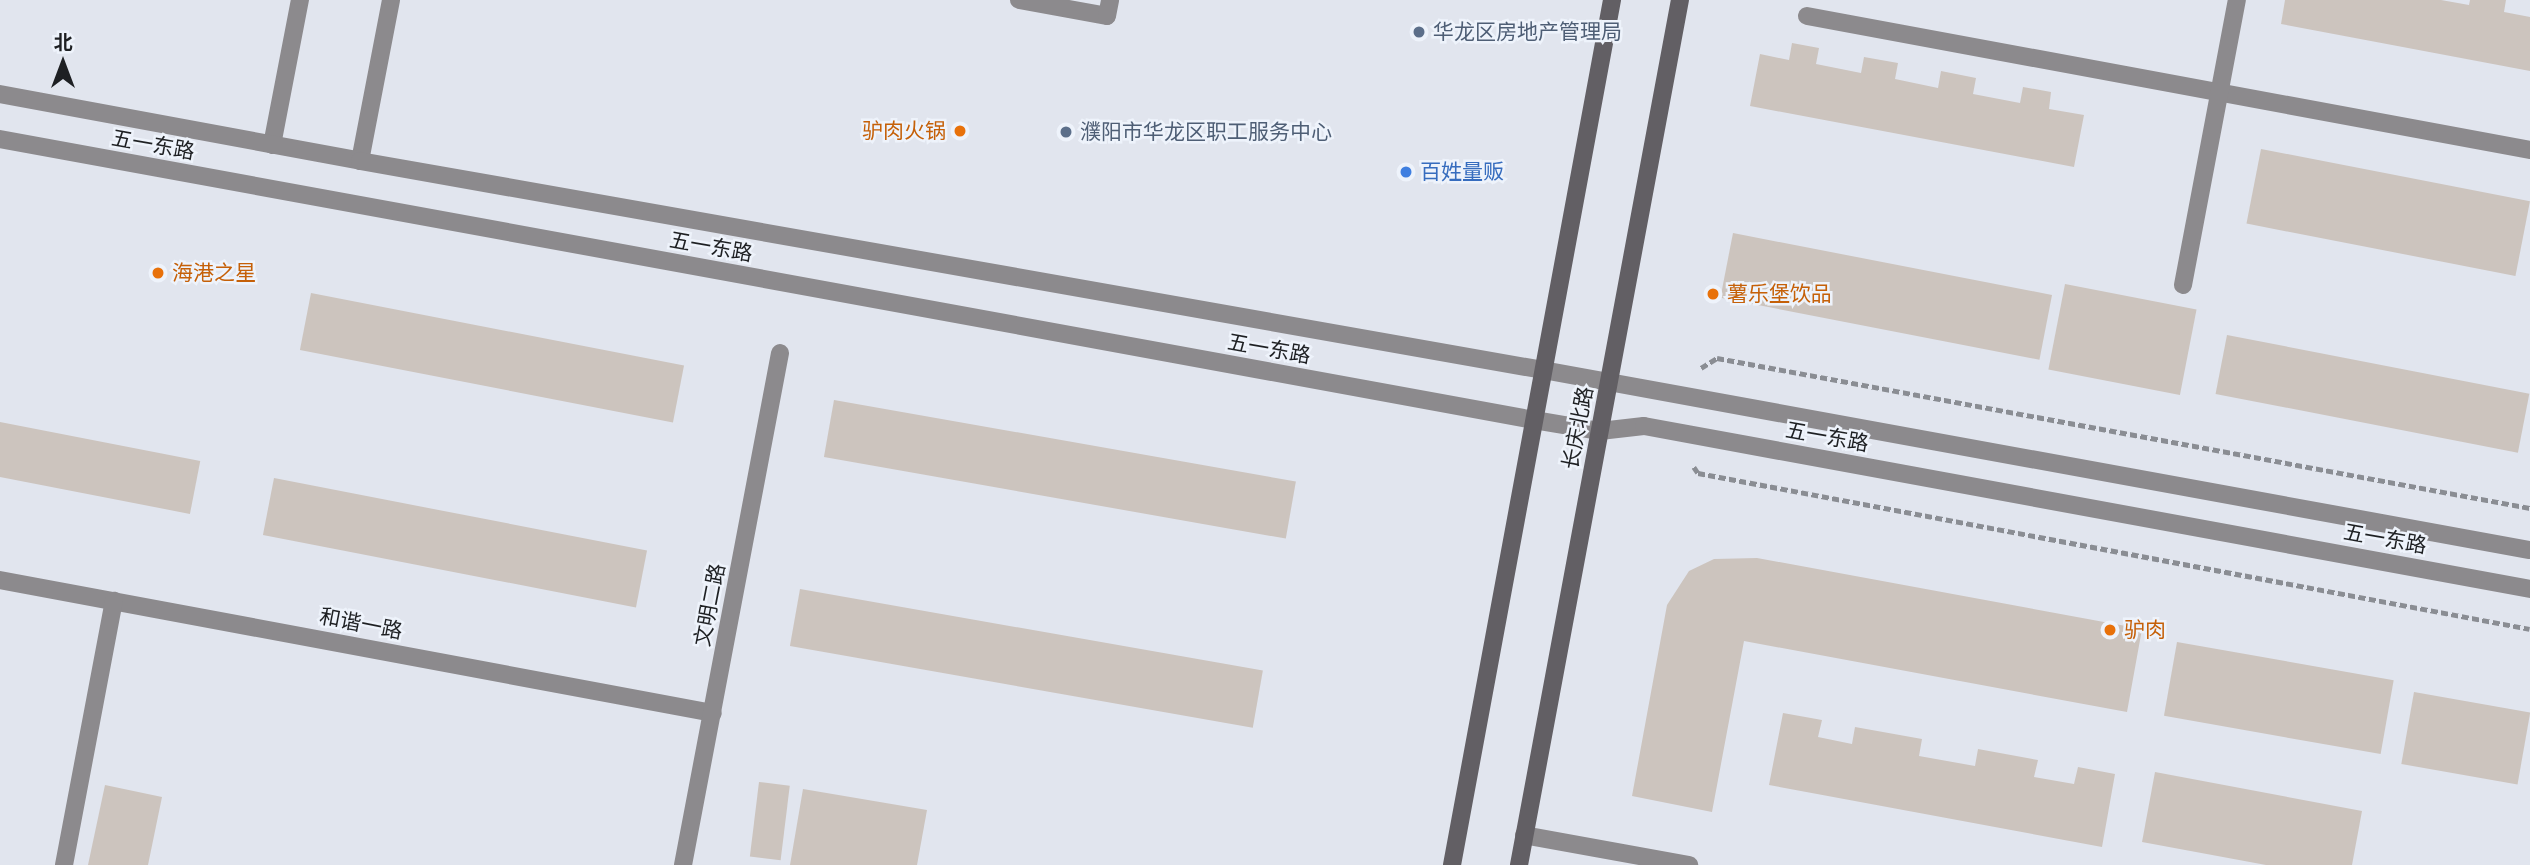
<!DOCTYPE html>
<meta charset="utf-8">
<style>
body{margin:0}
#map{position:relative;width:2530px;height:865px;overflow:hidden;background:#e1e5ee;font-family:Raleway,"Noto Sans SC",sans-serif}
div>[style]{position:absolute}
.building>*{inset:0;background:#ccc4be;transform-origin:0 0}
.path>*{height:4.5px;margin-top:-2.25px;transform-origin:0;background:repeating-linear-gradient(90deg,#8a8d93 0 7px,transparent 0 10.5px)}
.service>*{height:18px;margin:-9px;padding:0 9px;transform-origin:9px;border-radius:9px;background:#8c8a8d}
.minor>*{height:18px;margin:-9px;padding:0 9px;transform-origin:9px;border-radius:9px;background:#8c8a8d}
.tertiary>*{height:18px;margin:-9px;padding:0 9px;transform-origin:9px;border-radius:9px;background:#8c8a8d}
.secondary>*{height:18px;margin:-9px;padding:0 9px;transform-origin:9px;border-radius:9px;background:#625f64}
.dots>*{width:19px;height:19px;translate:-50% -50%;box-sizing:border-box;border:4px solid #eef3fb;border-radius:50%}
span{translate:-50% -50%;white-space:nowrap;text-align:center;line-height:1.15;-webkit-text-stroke:5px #eef3fb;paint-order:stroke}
.service-label{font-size:21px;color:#4e5e75}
.left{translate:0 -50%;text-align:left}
.food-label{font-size:21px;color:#c56008}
.right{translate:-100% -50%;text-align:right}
.street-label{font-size:21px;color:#1e2023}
.shop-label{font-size:21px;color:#366cbe}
.north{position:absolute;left:28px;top:28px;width:70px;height:70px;-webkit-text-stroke:5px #eef3fb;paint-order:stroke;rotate:0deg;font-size:19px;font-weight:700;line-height:28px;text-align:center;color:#1e2023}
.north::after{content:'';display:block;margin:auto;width:24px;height:32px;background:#1e2023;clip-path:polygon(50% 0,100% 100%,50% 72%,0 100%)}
</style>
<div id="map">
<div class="building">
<i style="clip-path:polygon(2285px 0,2441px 0,2469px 5px,2470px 0,2506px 0,2504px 12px,2530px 17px,2530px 71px,2281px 24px)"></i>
<i style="clip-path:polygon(1792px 43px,1819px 48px,1816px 64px,1861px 73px,1864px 57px,1898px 63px,1895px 79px,1938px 88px,1941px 71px,1976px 78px,1973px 94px,2020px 103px,2023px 87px,2051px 92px,2049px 109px,2084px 115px,2074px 167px,1750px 106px,1760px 54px,1789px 60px)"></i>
<i style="left:2261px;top:149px;width:274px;height:76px;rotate:11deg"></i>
<i style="left:1733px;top:233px;width:325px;height:66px;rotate:11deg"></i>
<i style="left:2065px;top:284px;width:134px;height:87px;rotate:11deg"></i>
<i style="left:311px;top:293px;width:380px;height:58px;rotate:11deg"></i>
<i style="left:2227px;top:335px;width:308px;height:60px;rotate:11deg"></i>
<i style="left:834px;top:400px;width:469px;height:58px;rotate:10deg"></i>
<i style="left:0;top:422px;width:204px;height:54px;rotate:11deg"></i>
<i style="left:274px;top:478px;width:380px;height:58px;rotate:11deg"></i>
<i style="clip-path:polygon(1757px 558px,2142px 629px,2127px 712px,1744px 641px,1712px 812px,1632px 796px,1667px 605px,1689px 571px,1714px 559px)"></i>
<i style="left:800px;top:589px;width:470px;height:58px;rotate:10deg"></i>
<i style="left:2177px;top:642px;width:220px;height:75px;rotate:10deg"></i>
<i style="left:2414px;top:692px;width:118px;height:73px;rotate:10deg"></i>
<i style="clip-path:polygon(1783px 713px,1822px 720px,1818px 737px,1852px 744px,1855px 727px,1922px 739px,1919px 756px,1975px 766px,1978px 749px,2038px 760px,2034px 777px,2074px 784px,2078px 767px,2115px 774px,2102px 847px,1769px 785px)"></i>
<i style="clip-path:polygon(2155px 772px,2362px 811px,2352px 865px,2266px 865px,2142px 842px)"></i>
<i style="left:759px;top:782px;width:31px;height:75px;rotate:7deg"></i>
<i style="clip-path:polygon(105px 785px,162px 797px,148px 865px,88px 865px)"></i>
<i style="clip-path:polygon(803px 789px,927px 810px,917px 865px,790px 865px)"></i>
</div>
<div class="path">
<i style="left:1701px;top:368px;width:19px;rotate:-32deg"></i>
<i style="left:1717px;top:358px;width:827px;rotate:10.45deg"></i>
<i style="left:1694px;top:467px;width:7px;rotate:56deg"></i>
<i style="left:1698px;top:473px;width:846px;rotate:10.62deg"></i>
</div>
<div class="service">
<i style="left:1524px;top:835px;width:168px;rotate:10.3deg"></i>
</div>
<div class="minor">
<i style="left:1019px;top:0;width:89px;rotate:10.3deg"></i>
<i style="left:1107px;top:16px;width:16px;rotate:-79deg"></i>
<i style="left:1807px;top:16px;width:735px;rotate:10.5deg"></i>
<i style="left:272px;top:145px;width:148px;rotate:-79.1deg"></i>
<i style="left:360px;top:161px;width:164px;rotate:-79.1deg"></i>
<i style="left:2183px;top:285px;width:290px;rotate:-79.3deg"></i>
<i style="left:0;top:580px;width:725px;rotate:10.57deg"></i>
<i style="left:64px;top:865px;width:269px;rotate:-79.3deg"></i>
<i style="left:683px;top:865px;width:521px;rotate:-79.27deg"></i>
</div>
<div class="tertiary">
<i style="left:0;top:94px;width:366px;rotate:10.5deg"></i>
<i style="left:360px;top:161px;width:1201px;rotate:10.02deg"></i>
<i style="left:1543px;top:370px;width:1003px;rotate:10.34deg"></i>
<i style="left:0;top:139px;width:1560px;rotate:10.38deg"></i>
<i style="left:1534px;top:420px;width:67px;rotate:9.5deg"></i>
<i style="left:1600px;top:431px;width:44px;rotate:-6.5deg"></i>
<i style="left:1644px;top:426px;width:901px;rotate:10.42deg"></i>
</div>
<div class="secondary">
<i style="left:1452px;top:865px;width:880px;rotate:-79.52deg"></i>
<i style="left:1519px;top:865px;width:880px;rotate:-79.46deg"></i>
</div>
<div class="dots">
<i style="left:1419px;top:32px;background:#5c6f8a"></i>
<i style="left:960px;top:131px;background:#e8710a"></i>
<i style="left:1066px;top:132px;background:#5c6f8a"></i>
<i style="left:1406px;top:172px;background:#3f7fe0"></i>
<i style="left:158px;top:273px;background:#e8710a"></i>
<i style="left:1713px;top:294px;background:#e8710a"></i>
<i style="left:2110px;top:630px;background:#e8710a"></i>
</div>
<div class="service-label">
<span class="left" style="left:1433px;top:32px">华龙区房地产管理局</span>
<span class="left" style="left:1080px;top:132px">濮阳市华龙区职工服务中心</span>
</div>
<div class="food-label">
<span class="right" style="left:946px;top:131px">驴肉火锅</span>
<span class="left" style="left:172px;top:273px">海港之星</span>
<span class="left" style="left:1727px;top:294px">薯乐堡饮品</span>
<span class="left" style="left:2124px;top:630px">驴肉</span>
</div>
<div class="street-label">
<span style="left:153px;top:145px;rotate:10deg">五一东路</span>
<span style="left:711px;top:247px;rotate:10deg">五一东路</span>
<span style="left:1269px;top:349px;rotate:10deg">五一东路</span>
<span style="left:1578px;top:428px;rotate:-79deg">长庆北路</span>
<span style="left:1827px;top:437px;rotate:10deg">五一东路</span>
<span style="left:2385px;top:539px;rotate:10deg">五一东路</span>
<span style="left:710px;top:605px;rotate:-79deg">文明二路</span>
<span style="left:361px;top:624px;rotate:11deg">和谐一路</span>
</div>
<div class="shop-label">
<span class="left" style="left:1420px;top:172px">百姓量贩</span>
</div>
<div class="north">北</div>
</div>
